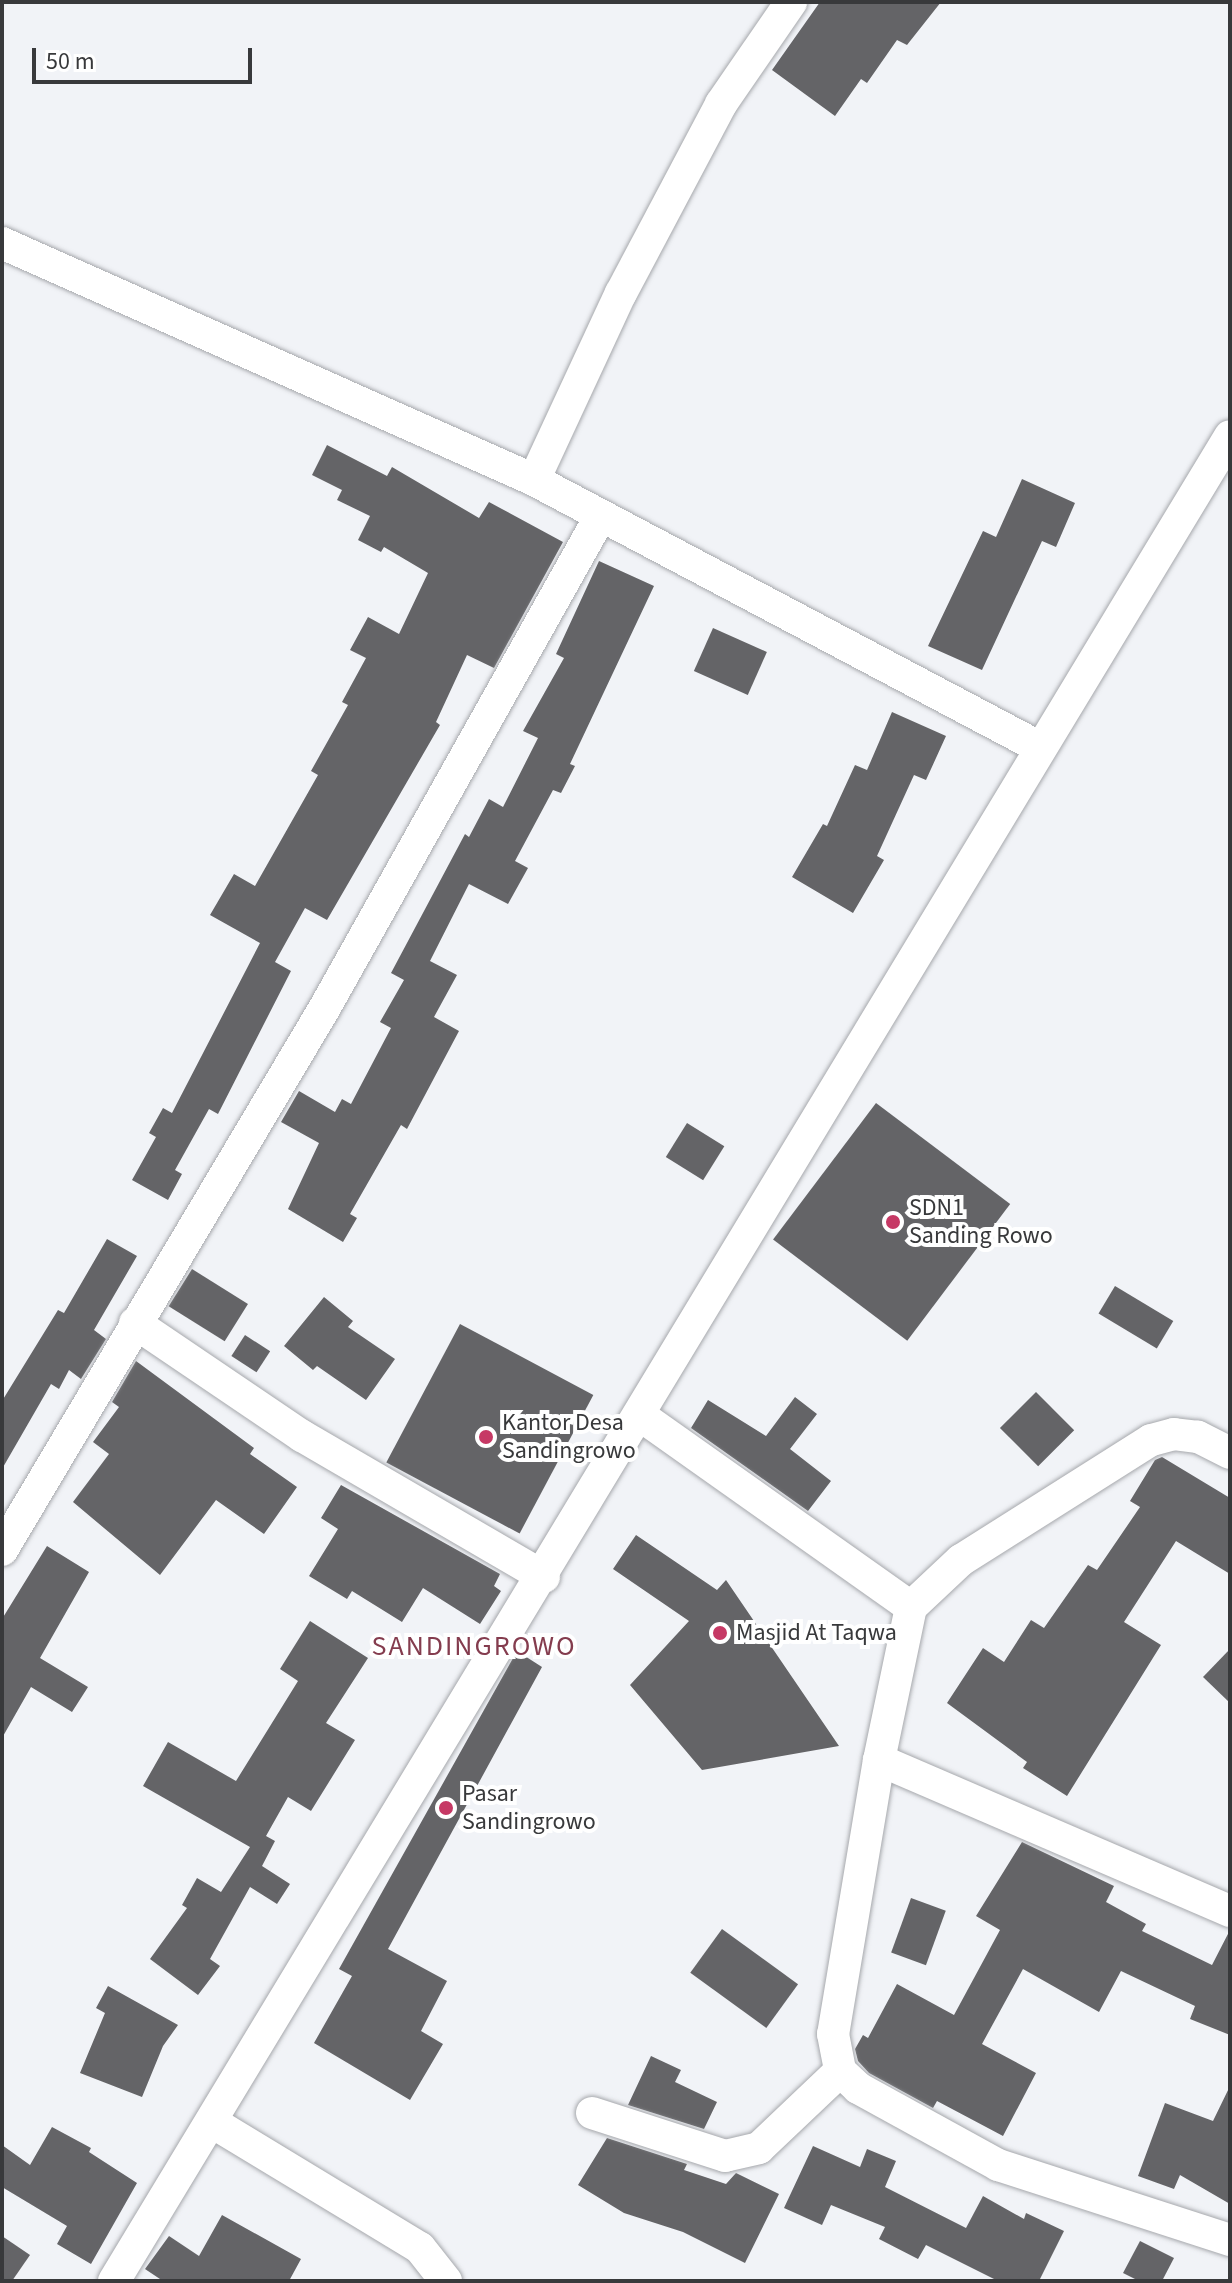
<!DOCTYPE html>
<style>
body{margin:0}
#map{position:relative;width:1232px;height:2283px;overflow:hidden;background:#f1f3f7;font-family:"Source Sans 3",sans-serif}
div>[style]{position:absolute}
.building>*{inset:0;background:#646467;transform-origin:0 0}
.roads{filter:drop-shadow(0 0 2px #a6a8ac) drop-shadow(0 0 2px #a6a8ac)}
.minor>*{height:32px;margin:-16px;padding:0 16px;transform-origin:16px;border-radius:16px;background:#fff}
.dots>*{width:22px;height:22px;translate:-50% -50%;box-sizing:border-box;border:4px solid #fff;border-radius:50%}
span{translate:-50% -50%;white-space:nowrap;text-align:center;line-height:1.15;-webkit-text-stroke:8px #fff;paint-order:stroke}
.poi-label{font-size:24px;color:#38393b}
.left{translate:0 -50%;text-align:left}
.quarter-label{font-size:28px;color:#843c4e;letter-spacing:2px}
.frame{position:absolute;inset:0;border:4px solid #38393b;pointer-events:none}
.scale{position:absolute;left:32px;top:48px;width:220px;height:36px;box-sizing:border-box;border:4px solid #38393b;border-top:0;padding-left:10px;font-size:24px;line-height:28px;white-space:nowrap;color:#38393b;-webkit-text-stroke:6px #fff;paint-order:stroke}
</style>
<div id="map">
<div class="building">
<i style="clip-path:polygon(820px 2px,941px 2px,907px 45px,897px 40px,867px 83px,861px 79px,835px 116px,772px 70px)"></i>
<i style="clip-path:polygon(327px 445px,387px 476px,392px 467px,479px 518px,489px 502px,563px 542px,494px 668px,467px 655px,436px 722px,440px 725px,327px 920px,305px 908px,275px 962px,291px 971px,218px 1114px,209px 1109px,175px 1170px,182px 1174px,168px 1200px,132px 1180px,156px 1137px,149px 1133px,163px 1108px,172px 1113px,260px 943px,210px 915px,234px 874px,255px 886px,318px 775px,311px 771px,348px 705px,342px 702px,366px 658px,350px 650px,368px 617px,399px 634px,428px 573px,384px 547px,381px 552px,358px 540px,370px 516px,337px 500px,342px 490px,312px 475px)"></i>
<i style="clip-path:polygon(1022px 479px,1075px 503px,1056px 547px,1042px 541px,982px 670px,928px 646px,983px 531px,996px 537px)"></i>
<i style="clip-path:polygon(599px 561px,654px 586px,570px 764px,575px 766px,561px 793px,553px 790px,515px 861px,528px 868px,508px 904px,469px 884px,430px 961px,457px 975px,434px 1017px,459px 1031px,407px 1129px,401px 1125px,350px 1214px,357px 1218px,343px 1242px,288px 1209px,319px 1143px,281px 1122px,299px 1091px,335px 1112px,342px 1099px,351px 1104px,391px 1028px,380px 1022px,404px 980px,391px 973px,465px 834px,469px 837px,489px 799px,503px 807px,538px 738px,523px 731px,564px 658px,556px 654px)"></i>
<i style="left:713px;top:628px;width:59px;height:47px;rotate:24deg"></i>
<i style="clip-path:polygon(892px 712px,946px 736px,926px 780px,914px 775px,877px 856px,884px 860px,853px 913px,792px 877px,823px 824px,827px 826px,855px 765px,867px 770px)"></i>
<i style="left:876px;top:1103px;width:168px;height:171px;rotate:37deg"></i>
<i style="left:687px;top:1123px;width:44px;height:40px;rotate:32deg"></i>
<i style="clip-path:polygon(107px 1239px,137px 1256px,94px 1330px,106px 1339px,81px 1379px,69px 1370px,59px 1389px,51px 1384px,2px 1469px,2px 1401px,58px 1310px,64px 1313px)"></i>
<i style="left:192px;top:1269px;width:66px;height:44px;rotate:32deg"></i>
<i style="left:1115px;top:1286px;width:68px;height:32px;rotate:31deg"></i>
<i style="clip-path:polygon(324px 1297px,353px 1321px,348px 1327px,395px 1359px,366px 1400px,317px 1366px,313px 1370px,284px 1346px)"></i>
<i style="left:460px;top:1324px;width:151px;height:157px;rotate:28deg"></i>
<i style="left:245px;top:1335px;width:30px;height:25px;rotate:33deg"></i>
<i style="clip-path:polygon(136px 1361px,254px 1448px,250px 1454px,297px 1487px,264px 1534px,216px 1500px,160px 1575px,73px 1502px,109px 1454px,93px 1442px,119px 1407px,112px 1402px)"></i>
<i style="left:1036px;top:1392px;width:54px;height:51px;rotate:45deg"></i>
<i style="clip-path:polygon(795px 1397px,817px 1414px,790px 1449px,831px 1481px,808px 1511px,691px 1428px,708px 1400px,766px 1436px)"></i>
<i style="clip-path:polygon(1162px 1457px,1230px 1498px,1230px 1574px,1176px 1541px,1124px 1622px,1161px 1645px,1067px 1796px,1023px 1768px,1027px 1762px,947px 1703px,983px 1648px,1004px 1662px,1031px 1620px,1044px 1628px,1088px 1565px,1097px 1570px,1140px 1507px,1130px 1501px,1155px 1460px)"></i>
<i style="clip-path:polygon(341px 1485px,500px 1574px,494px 1586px,501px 1591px,480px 1624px,423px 1588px,402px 1622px,352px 1591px,347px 1599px,309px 1576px,338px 1529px,321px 1518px)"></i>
<i style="clip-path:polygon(636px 1535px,717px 1590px,726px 1580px,839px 1746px,702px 1770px,630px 1685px,689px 1621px,613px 1569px)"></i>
<i style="clip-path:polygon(47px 1546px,89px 1572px,40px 1658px,88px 1687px,72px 1712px,31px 1687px,2px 1738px,2px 1619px)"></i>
<i style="clip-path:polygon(310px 1621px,368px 1658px,326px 1723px,355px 1740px,311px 1811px,288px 1797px,266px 1836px,275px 1841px,262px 1866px,290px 1884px,277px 1904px,250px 1887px,210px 1959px,220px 1966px,198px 1995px,150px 1959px,187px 1908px,182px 1905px,197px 1878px,221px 1892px,250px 1847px,143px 1786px,168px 1742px,236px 1781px,298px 1681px,280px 1669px)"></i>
<i style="clip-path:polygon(1230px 1649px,1230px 1703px,1203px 1677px)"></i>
<i style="clip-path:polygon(517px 1651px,542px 1667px,388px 1949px,447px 1981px,421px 2031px,443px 2044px,410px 2100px,314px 2043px,352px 1976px,339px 1969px)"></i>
<i style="clip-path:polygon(1022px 1842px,1114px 1886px,1106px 1902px,1146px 1924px,1142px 1931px,1212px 1965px,1230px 1930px,1230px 2035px,1190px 2019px,1195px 2006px,1121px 1971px,1099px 2012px,1023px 1969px,982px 2044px,1036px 2073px,1003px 2136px,937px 2101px,933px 2108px,869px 2073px,858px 2061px,855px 2049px,863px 2035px,868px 2038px,897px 1984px,954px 2015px,1000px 1930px,976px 1916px)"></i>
<i style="left:911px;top:1898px;width:37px;height:58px;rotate:20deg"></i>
<i style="left:722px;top:1929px;width:94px;height:54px;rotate:36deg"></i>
<i style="clip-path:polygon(108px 1986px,178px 2025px,163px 2046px,142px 2097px,80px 2073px,105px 2013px,96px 2008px)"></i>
<i style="clip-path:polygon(651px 2056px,681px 2070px,675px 2082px,717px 2102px,704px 2129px,628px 2105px)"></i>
<i style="clip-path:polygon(1230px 2086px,1230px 2204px,1180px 2175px,1174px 2189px,1138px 2176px,1165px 2103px,1213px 2121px)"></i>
<i style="clip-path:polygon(52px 2127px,91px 2148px,89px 2152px,137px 2183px,91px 2264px,57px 2244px,67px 2226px,2px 2187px,2px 2145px,30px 2165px)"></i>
<i style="clip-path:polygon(607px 2138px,687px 2164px,684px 2170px,726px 2184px,736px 2173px,779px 2194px,745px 2263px,683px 2232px,624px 2213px,578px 2185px)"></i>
<i style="clip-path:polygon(813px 2146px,860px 2167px,867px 2149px,896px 2161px,885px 2187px,966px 2228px,983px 2196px,1024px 2219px,1026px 2213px,1064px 2231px,1039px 2281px,998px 2281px,926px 2245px,918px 2259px,879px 2239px,885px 2227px,831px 2205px,822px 2225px,784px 2208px)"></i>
<i style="clip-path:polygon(222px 2215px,301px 2259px,289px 2281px,163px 2281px,145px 2269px,169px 2236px,199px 2256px)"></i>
<i style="clip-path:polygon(2px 2236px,30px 2255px,12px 2281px,2px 2281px)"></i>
<i style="clip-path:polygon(1140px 2241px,1174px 2258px,1162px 2281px,1139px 2281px,1123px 2273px)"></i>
</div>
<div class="roads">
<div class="minor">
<i style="left:2px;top:243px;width:582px;rotate:24.01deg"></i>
<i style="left:534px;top:480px;width:571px;rotate:27.87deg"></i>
<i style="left:534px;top:480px;width:206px;rotate:-65.1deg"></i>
<i style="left:621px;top:293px;width:214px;rotate:-62.1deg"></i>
<i style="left:721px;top:104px;width:124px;rotate:-55.5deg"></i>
<i style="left:135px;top:1323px;width:202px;rotate:34.1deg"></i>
<i style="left:302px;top:1436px;width:280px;rotate:30.2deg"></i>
<i style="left:641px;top:1416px;width:331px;rotate:35.3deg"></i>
<i style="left:1230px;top:1453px;width:36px;rotate:-153deg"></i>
<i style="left:1198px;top:1437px;width:24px;rotate:-173deg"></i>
<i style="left:1174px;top:1434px;width:24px;rotate:165deg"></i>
<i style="left:1151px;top:1440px;width:225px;rotate:147.7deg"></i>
<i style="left:961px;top:1560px;width:69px;rotate:136.8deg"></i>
<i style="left:911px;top:1607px;width:156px;rotate:101.8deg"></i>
<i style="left:879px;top:1760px;width:278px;rotate:99.5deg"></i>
<i style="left:833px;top:2034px;width:38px;rotate:79deg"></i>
<i style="left:840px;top:2071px;width:25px;rotate:43deg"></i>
<i style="left:858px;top:2088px;width:160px;rotate:28.8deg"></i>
<i style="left:998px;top:2165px;width:244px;rotate:17.9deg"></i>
<i style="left:2px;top:1550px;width:630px;rotate:-59.24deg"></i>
<i style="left:324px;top:1009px;width:564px;rotate:-60.71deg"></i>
<i style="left:879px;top:1760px;width:382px;rotate:23.3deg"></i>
<i style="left:592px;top:2113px;width:140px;rotate:17.9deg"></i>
<i style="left:725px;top:2156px;width:35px;rotate:-13deg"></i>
<i style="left:759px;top:2148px;width:112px;rotate:-43.5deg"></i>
<i style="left:212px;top:2122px;width:243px;rotate:31.2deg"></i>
<i style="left:420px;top:2248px;width:42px;rotate:51.8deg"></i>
<i style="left:114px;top:2281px;width:2156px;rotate:-58.83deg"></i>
</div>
</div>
<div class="dots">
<i style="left:893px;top:1222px;background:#c63965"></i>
<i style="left:486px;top:1437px;background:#c63965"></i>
<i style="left:720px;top:1633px;background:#c63965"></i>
<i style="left:446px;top:1808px;background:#c63965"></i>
</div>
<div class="poi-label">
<span class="left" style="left:909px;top:1222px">SDN1<br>Sanding Rowo</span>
<span class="left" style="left:502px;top:1437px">Kantor Desa<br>Sandingrowo</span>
<span class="left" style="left:736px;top:1633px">Masjid At Taqwa</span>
<span class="left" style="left:462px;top:1808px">Pasar<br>Sandingrowo</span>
</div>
<div class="quarter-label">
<span style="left:474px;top:1646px">SANDINGROWO</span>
</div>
<div class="frame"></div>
<div class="scale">50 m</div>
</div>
